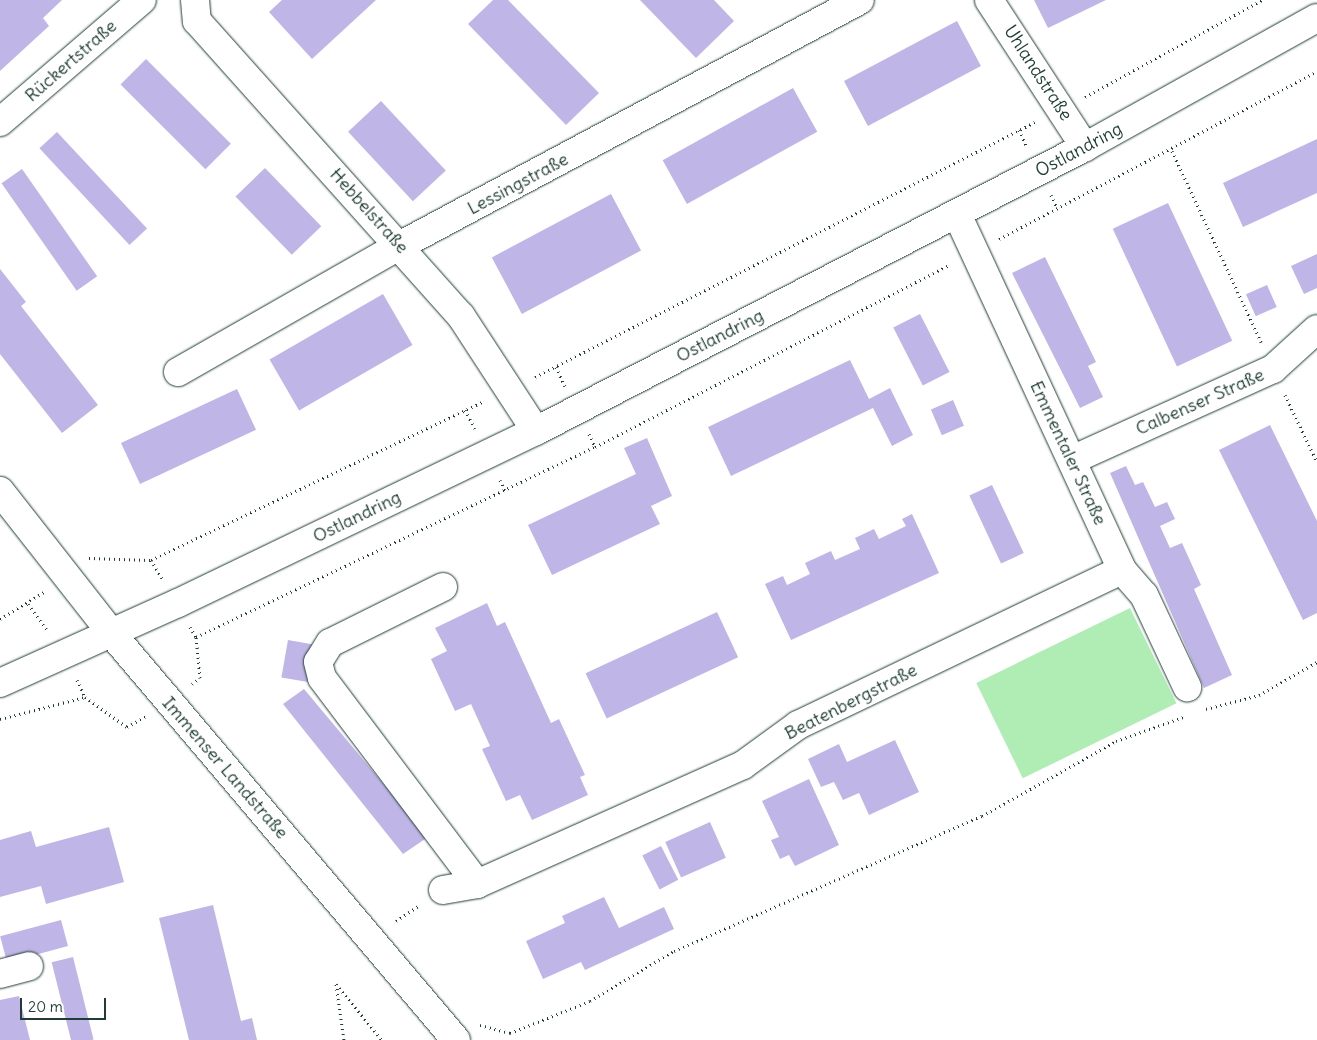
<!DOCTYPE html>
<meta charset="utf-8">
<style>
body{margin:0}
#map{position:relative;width:1317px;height:1040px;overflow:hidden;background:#fff;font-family:Delius,sans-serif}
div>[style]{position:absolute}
.green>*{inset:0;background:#b0edb4;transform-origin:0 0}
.building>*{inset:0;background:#c0b5e7;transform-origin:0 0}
.path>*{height:3px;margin-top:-1.5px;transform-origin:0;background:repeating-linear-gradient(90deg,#1f3d34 0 1px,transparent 0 5px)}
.roads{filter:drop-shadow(0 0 1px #1f3d34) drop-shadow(0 0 1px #1f3d34)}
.minor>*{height:28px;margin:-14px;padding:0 14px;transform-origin:14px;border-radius:14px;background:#fff}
.major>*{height:28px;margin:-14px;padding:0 14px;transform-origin:14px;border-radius:14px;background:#fff}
span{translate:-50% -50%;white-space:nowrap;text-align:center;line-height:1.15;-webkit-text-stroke:4.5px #fff;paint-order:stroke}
.street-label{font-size:18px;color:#1f3d34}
.scale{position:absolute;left:20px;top:998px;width:86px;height:22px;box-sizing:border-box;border:2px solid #1f3d34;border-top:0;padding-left:6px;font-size:15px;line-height:18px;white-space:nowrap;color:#1f3d34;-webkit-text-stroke:4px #fff;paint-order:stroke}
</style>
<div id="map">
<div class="green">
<i style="left:1130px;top:608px;width:106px;height:171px;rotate:64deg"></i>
</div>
<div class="building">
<i style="clip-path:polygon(0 0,62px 0,43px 18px,49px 26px,0 71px)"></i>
<i style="clip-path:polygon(282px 0,376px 0,312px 59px,269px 12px)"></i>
<i style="clip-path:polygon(493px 0,508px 0,599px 93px,566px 125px,468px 24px)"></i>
<i style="clip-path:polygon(640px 0,714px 0,734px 21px,696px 58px)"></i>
<i style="clip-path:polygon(1034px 0,1106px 0,1048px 28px)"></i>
<i style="left:957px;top:21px;width:51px;height:128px;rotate:62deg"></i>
<i style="left:146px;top:59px;width:120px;height:36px;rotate:45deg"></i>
<i style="left:793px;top:88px;width:50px;height:149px;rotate:61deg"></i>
<i style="left:381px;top:101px;width:95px;height:45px;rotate:47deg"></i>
<i style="left:57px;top:132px;width:132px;height:24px;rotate:47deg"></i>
<i style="clip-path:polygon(1317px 139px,1317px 193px,1243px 227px,1223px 183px)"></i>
<i style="left:265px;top:168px;width:81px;height:41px;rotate:46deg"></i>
<i style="left:22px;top:169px;width:131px;height:25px;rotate:55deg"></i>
<i style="left:611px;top:194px;width:64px;height:135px;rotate:62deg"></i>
<i style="left:1168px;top:203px;width:152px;height:61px;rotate:65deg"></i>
<i style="clip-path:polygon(1317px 254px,1317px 288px,1304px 294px,1291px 266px)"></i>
<i style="clip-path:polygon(1045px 257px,1096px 362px,1088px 366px,1103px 397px,1080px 408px,1012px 273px)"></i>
<i style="clip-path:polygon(0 269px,26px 302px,21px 306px,98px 405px,62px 433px,0 354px)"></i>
<i style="left:1267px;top:285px;width:24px;height:23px;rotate:66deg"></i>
<i style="left:383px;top:294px;width:59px;height:131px;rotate:60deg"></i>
<i style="left:920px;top:314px;width:65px;height:30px;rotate:63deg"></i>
<i style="clip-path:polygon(850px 360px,869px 399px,890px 388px,913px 435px,892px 446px,873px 408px,731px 476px,708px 427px)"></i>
<i style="left:237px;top:389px;width:45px;height:128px;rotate:65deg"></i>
<i style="left:953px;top:400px;width:28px;height:24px;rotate:67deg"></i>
<i style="clip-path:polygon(1270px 425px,1317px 521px,1317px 613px,1303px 620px,1219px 450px)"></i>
<i style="clip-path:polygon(647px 438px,672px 496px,651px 506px,660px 524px,552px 575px,528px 525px,636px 474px,624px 448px)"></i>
<i style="clip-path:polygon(1126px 466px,1135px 485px,1143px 482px,1155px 507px,1167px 502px,1175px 519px,1160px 526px,1170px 548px,1182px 543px,1201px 585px,1194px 589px,1232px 675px,1204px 688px,1110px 473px)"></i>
<i style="left:992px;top:485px;width:75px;height:25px;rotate:65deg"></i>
<i style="clip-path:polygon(912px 514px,939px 573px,791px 640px,765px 584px,783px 576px,787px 585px,810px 574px,805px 563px,831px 551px,835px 560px,860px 549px,855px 538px,874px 529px,879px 539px,906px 526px,902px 519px)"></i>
<i style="clip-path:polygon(487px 603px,497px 626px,505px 622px,551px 723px,559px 719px,585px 775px,580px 777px,588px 795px,532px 820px,520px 795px,506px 801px,482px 749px,490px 746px,471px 704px,455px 711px,431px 659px,447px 651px,435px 628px)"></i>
<i style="left:717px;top:612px;width:50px;height:145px;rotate:65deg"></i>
<i style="left:288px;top:640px;width:27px;height:38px;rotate:10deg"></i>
<i style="clip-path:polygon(304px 689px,428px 837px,403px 854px,283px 704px)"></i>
<i style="clip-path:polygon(895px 740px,919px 792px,869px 815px,859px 793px,843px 800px,834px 782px,821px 787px,808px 759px,839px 744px,847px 762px)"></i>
<i style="clip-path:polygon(809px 779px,839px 845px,795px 866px,789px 855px,780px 859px,771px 840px,779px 837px,762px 801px)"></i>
<i style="left:710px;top:822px;width:39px;height:49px;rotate:66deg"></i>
<i style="clip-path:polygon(109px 827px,124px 882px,46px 904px,41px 886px,0 897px,0 840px,31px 831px,36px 847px)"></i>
<i style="left:661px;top:846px;width:38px;height:21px;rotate:63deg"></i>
<i style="clip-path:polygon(604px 897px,619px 928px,664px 907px,674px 929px,585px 970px,581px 962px,543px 979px,526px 941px,565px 923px,562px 916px)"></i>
<i style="clip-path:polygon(213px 905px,241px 1021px,252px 1018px,257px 1040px,189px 1040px,159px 918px)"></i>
<i style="left:61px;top:920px;width:27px;height:63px;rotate:75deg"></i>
<i style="left:73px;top:957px;width:85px;height:22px;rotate:76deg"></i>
<i style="clip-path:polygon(19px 996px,30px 1040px,0 1040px,0 1000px)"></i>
</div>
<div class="path">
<i style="left:1085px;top:97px;width:202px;rotate:-28.7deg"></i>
<i style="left:1019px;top:130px;width:19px;rotate:65deg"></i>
<i style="left:1172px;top:151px;width:211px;rotate:65deg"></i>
<i style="left:1051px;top:195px;width:14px;rotate:65deg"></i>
<i style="left:999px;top:239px;width:360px;rotate:-27.8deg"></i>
<i style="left:556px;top:367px;width:21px;rotate:65deg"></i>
<i style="left:535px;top:377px;width:561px;rotate:-27.02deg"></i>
<i style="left:1285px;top:395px;width:74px;rotate:64.5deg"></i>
<i style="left:465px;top:410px;width:21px;rotate:62deg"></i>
<i style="left:589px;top:434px;width:14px;rotate:65deg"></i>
<i style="left:500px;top:480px;width:12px;rotate:66deg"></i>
<i style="left:89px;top:558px;width:62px;rotate:1.8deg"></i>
<i style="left:151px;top:560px;width:369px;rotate:-25.5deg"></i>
<i style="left:151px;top:560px;width:23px;rotate:59deg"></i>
<i style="left:28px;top:604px;width:34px;rotate:54deg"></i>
<i style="left:0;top:619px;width:52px;rotate:-31.5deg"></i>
<i style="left:190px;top:627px;width:12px;rotate:59deg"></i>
<i style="left:77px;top:680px;width:19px;rotate:65deg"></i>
<i style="left:192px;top:684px;width:10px;rotate:-37deg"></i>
<i style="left:200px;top:678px;width:41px;rotate:-95.6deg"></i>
<i style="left:196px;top:637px;width:442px;rotate:-25.5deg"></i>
<i style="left:595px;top:447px;width:398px;rotate:-27.2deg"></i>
<i style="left:1206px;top:709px;width:55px;rotate:-14.8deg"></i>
<i style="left:1259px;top:695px;width:67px;rotate:-29.6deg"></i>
<i style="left:0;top:719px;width:88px;rotate:-14.5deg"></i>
<i style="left:85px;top:697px;width:52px;rotate:35.5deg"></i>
<i style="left:127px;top:727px;width:22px;rotate:-30deg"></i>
<i style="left:396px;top:921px;width:29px;rotate:-34deg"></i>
<i style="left:336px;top:984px;width:72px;rotate:50.6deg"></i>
<i style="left:336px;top:984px;width:57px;rotate:81.9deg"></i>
<i style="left:480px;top:1025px;width:31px;rotate:15deg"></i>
<i style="left:510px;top:1033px;width:86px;rotate:-21.8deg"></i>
<i style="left:590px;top:1001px;width:98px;rotate:-30.8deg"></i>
<i style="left:674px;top:951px;width:336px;rotate:-23.7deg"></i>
<i style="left:982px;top:816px;width:154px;rotate:-29.2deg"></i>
<i style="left:1116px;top:741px;width:74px;rotate:-19.7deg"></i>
</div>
<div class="roads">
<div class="minor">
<i style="left:195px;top:0;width:21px;rotate:85deg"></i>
<i style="left:197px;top:21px;width:396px;rotate:48.2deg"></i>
<i style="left:461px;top:316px;width:137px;rotate:56.9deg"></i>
<i style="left:989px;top:0;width:176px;rotate:56.9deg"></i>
<i style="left:0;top:122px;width:187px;rotate:-40.7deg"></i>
<i style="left:957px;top:214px;width:392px;rotate:65.1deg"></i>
<i style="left:1122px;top:570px;width:33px;rotate:49deg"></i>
<i style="left:1144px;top:595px;width:102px;rotate:64.9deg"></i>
<i style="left:178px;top:372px;width:257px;rotate:-29.7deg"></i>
<i style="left:401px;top:245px;width:520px;rotate:-28.09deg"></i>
<i style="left:1072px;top:460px;width:221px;rotate:-24.4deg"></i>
<i style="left:1273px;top:369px;width:59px;rotate:-42.3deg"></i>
<i style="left:443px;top:587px;width:126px;rotate:153.6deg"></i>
<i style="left:330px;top:643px;width:22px;rotate:122deg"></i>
<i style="left:318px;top:662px;width:16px;rotate:76deg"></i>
<i style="left:322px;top:678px;width:258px;rotate:53deg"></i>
<i style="left:0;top:683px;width:195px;rotate:-24.2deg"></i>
<i style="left:178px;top:603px;width:397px;rotate:-25.7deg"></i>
<i style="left:536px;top:431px;width:618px;rotate:-27.35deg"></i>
<i style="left:1085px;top:147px;width:265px;rotate:-29.1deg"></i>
<i style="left:443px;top:890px;width:35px;rotate:-10deg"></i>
<i style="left:477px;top:884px;width:291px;rotate:-24.1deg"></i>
<i style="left:743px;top:765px;width:68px;rotate:-36deg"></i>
<i style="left:798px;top:725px;width:359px;rotate:-25.6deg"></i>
<i style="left:0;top:974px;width:30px;rotate:-15deg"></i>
</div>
<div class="major">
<i style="left:0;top:491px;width:182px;rotate:51.9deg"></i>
<i style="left:112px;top:634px;width:532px;rotate:49.73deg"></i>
</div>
</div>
<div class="street-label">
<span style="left:71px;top:61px;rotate:-41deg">Rückertstraße</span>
<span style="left:1038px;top:73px;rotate:57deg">Uhlandstraße</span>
<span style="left:1079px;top:150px;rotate:-28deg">Ostlandring</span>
<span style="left:518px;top:184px;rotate:-28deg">Lessingstraße</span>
<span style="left:369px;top:211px;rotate:48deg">Hebbelstraße</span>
<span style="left:720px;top:336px;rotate:-27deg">Ostlandring</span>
<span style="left:1200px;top:402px;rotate:-24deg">Calbenser Straße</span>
<span style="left:1068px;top:453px;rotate:65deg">Emmentaler Straße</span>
<span style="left:357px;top:517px;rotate:-26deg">Ostlandring</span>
<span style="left:851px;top:702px;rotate:-27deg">Beatenbergstraße</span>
<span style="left:225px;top:768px;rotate:49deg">Immenser Landstraße</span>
</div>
<div class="scale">20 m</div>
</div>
